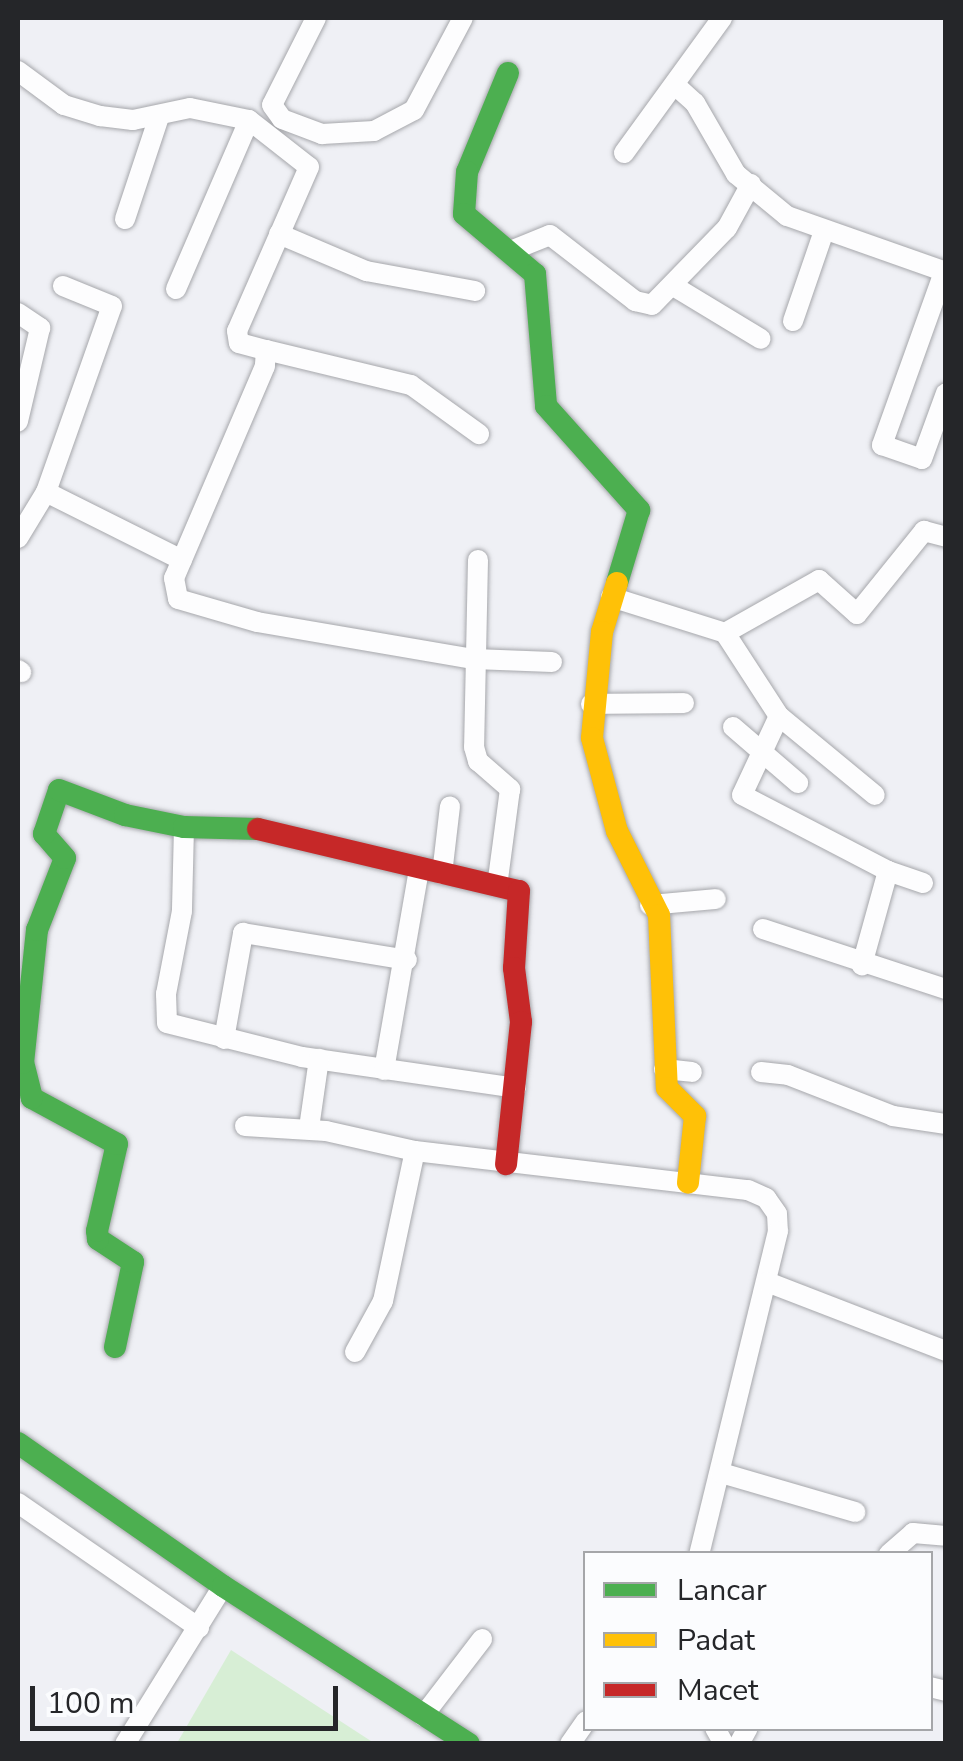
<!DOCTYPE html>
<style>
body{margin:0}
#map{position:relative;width:963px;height:1761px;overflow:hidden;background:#eff0f5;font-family:"Nunito Sans",sans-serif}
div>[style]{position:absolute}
.green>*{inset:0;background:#d7eed5}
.roads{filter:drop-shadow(0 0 2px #a6a7ab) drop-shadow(0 0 2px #a6a7ab)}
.street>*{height:20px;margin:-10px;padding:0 10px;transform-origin:10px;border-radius:10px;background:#fdfdfe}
.fast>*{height:22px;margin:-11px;padding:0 11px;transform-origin:11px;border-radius:11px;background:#4caf50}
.slow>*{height:22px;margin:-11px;padding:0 11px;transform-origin:11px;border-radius:11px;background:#ffc107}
.jam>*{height:22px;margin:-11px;padding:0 11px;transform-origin:11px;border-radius:11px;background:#c62828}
span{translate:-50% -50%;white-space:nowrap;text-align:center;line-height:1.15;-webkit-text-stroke:10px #fbfcfe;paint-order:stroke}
.frame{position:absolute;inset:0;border:20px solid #252629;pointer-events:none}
.legend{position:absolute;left:583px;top:1551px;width:350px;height:180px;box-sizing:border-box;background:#fbfcfe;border:2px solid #a5a6a9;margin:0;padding:12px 18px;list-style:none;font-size:30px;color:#252629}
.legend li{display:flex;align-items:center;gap:20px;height:50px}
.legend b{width:50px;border:2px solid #a5a6a9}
.scale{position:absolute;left:30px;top:1686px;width:308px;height:45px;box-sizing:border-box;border:5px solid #252629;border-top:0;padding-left:12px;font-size:30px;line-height:35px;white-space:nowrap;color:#252629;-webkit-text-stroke:8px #fbfcfe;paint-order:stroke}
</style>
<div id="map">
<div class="green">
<i style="clip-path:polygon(231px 1650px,374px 1743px,177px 1743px)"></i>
</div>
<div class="roads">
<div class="street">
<i style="left:316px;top:18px;width:97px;rotate:116.8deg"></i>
<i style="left:272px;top:105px;width:17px;rotate:54deg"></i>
<i style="left:282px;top:119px;width:43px;rotate:20.6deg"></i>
<i style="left:322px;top:134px;width:52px;rotate:-3.3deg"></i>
<i style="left:374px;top:131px;width:45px;rotate:-27.7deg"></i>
<i style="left:414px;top:110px;width:104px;rotate:-62deg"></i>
<i style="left:18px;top:71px;width:57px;rotate:36.5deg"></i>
<i style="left:64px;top:105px;width:38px;rotate:17deg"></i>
<i style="left:100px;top:116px;width:33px;rotate:7deg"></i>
<i style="left:133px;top:120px;width:58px;rotate:-11.9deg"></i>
<i style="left:190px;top:108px;width:60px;rotate:11.5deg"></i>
<i style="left:249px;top:120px;width:76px;rotate:38.1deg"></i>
<i style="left:309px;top:167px;width:179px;rotate:113.7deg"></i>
<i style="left:237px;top:331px;width:12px;rotate:81deg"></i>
<i style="left:239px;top:343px;width:28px;rotate:15deg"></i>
<i style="left:266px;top:350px;width:16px;rotate:94deg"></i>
<i style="left:265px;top:366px;width:231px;rotate:113.2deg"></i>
<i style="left:174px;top:578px;width:21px;rotate:79deg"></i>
<i style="left:178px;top:599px;width:82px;rotate:16.2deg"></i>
<i style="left:257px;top:622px;width:220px;rotate:9.7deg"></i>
<i style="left:474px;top:659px;width:78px;rotate:2.2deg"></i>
<i style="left:675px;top:85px;width:27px;rotate:42deg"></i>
<i style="left:695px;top:103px;width:82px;rotate:60deg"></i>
<i style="left:736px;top:174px;width:66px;rotate:39.5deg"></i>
<i style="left:787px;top:216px;width:169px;rotate:19.4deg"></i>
<i style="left:624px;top:153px;width:167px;rotate:-54deg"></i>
<i style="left:125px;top:219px;width:108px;rotate:-71.6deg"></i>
<i style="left:279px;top:234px;width:95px;rotate:23deg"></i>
<i style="left:366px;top:271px;width:111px;rotate:10.4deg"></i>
<i style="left:508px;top:252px;width:45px;rotate:-22deg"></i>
<i style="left:550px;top:235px;width:108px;rotate:37.8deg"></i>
<i style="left:635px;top:301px;width:17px;rotate:13deg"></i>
<i style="left:652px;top:305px;width:107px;rotate:-45.8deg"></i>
<i style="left:727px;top:228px;width:50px;rotate:-61.4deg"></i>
<i style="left:944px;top:272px;width:184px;rotate:109.7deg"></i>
<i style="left:882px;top:445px;width:42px;rotate:19.3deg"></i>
<i style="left:922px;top:459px;width:70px;rotate:-70deg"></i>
<i style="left:675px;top:287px;width:100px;rotate:31.2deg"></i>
<i style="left:176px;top:289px;width:184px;rotate:-66.6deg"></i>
<i style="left:18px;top:313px;width:27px;rotate:34deg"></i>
<i style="left:40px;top:328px;width:96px;rotate:103.3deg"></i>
<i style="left:793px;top:321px;width:92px;rotate:-71deg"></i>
<i style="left:266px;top:350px;width:149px;rotate:13.6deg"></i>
<i style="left:411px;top:385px;width:84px;rotate:35.8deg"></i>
<i style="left:46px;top:492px;width:152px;rotate:26.6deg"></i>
<i style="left:18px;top:538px;width:54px;rotate:-58.7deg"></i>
<i style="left:46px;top:492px;width:197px;rotate:-70.5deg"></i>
<i style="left:112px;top:306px;width:53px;rotate:-157.8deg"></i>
<i style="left:478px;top:560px;width:187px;rotate:91.2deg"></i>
<i style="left:474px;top:747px;width:15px;rotate:74deg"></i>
<i style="left:478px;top:761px;width:43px;rotate:41.2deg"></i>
<i style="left:510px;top:789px;width:98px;rotate:97.6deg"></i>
<i style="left:611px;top:597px;width:120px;rotate:17.5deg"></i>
<i style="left:725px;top:633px;width:108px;rotate:-29.4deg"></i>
<i style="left:819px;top:580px;width:51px;rotate:41.8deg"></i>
<i style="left:857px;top:614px;width:107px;rotate:-51.1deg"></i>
<i style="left:924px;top:531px;width:23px;rotate:15deg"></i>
<i style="left:725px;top:633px;width:99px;rotate:57deg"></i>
<i style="left:779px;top:716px;width:87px;rotate:115.1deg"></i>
<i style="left:742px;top:795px;width:165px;rotate:27.5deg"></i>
<i style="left:888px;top:871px;width:98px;rotate:105.5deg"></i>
<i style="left:18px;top:670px;width:4px;rotate:34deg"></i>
<i style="left:591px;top:704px;width:93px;rotate:-0.6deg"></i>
<i style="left:779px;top:716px;width:124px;rotate:39.5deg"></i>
<i style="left:733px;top:727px;width:86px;rotate:40.7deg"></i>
<i style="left:184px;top:827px;width:84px;rotate:91.4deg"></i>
<i style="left:182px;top:911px;width:85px;rotate:100.9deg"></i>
<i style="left:166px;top:994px;width:29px;rotate:88deg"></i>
<i style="left:167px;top:1023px;width:139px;rotate:14.1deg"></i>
<i style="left:302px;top:1057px;width:216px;rotate:8.2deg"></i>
<i style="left:888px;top:871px;width:37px;rotate:19deg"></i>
<i style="left:442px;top:874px;width:68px;rotate:-83.3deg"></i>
<i style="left:650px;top:905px;width:66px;rotate:-5.2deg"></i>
<i style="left:763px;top:929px;width:193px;rotate:18.2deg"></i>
<i style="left:224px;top:1039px;width:108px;rotate:-79.8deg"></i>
<i style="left:243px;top:933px;width:166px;rotate:9.3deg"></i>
<i style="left:664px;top:1069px;width:28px;rotate:6deg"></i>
<i style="left:384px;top:1070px;width:204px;rotate:-80.1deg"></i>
<i style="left:761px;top:1072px;width:27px;rotate:6deg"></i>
<i style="left:788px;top:1075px;width:113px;rotate:21.3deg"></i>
<i style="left:893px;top:1116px;width:54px;rotate:8.6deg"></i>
<i style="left:245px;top:1126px;width:81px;rotate:3.5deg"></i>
<i style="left:326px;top:1131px;width:91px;rotate:12.7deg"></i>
<i style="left:415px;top:1151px;width:335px;rotate:6.7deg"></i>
<i style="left:748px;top:1190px;width:20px;rotate:24deg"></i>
<i style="left:766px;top:1198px;width:19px;rotate:55deg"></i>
<i style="left:777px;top:1214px;width:17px;rotate:87deg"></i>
<i style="left:778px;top:1231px;width:333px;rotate:103.7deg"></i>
<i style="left:309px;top:1128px;width:70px;rotate:-81.8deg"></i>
<i style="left:767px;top:1282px;width:192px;rotate:21.1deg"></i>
<i style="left:355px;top:1352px;width:58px;rotate:-61.2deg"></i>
<i style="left:383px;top:1301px;width:153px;rotate:-78deg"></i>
<i style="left:721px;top:1473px;width:140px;rotate:16.2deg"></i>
<i style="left:18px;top:1503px;width:220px;rotate:34.6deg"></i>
<i style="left:889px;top:1554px;width:32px;rotate:-41deg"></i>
<i style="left:913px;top:1533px;width:33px;rotate:5deg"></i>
<i style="left:930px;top:1687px;width:16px;rotate:14deg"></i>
<i style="left:423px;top:1716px;width:97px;rotate:-52.5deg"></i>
<i style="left:715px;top:1728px;width:18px;rotate:61deg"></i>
<i style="left:125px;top:1744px;width:186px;rotate:-58.2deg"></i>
<i style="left:570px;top:1744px;width:28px;rotate:-55deg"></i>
<i style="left:739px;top:1744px;width:18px;rotate:-61deg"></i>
</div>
<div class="fast">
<i style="left:508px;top:73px;width:107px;rotate:112.5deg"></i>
<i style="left:467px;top:172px;width:42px;rotate:94.1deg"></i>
<i style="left:464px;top:214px;width:93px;rotate:40.2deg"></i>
<i style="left:535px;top:274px;width:132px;rotate:85.2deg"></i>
<i style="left:546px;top:406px;width:140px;rotate:48.2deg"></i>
<i style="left:639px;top:510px;width:76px;rotate:106.8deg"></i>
<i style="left:115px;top:1347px;width:87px;rotate:-78deg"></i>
<i style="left:133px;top:1262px;width:42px;rotate:-146.7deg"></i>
<i style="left:98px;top:1239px;width:8px;rotate:-97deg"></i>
<i style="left:97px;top:1231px;width:89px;rotate:-77.1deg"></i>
<i style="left:117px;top:1144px;width:97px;rotate:-151.6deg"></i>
<i style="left:32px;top:1098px;width:36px;rotate:-104deg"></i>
<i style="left:23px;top:1063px;width:134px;rotate:-84deg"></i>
<i style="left:37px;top:930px;width:77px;rotate:-68.7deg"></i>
<i style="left:65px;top:858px;width:32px;rotate:-131deg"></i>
<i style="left:44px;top:834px;width:46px;rotate:-71.2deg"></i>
<i style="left:59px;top:790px;width:71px;rotate:20.7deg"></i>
<i style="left:125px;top:815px;width:60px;rotate:11.5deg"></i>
<i style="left:184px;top:827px;width:74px;rotate:1.5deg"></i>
<i style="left:18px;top:1443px;width:250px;rotate:34.9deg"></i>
<i style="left:223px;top:1586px;width:292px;rotate:32.7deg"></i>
</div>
<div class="slow">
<i style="left:617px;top:583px;width:51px;rotate:107deg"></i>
<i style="left:602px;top:632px;width:106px;rotate:95.4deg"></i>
<i style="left:592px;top:738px;width:96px;rotate:75deg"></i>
<i style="left:617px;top:831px;width:94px;rotate:63.4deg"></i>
<i style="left:659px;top:915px;width:173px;rotate:87.4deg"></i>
<i style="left:667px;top:1088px;width:40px;rotate:45deg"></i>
<i style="left:695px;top:1116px;width:67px;rotate:96deg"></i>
</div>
<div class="jam">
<i style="left:258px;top:829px;width:268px;rotate:13.4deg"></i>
<i style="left:519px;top:891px;width:77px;rotate:93.7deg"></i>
<i style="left:514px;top:968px;width:54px;rotate:82.6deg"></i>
<i style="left:521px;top:1022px;width:143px;rotate:96deg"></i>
</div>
</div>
<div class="frame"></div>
<ul class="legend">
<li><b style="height:12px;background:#4caf50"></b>Lancar</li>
<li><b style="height:12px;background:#ffc107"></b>Padat</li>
<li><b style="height:12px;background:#c62828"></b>Macet</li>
</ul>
<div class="scale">100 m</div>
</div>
